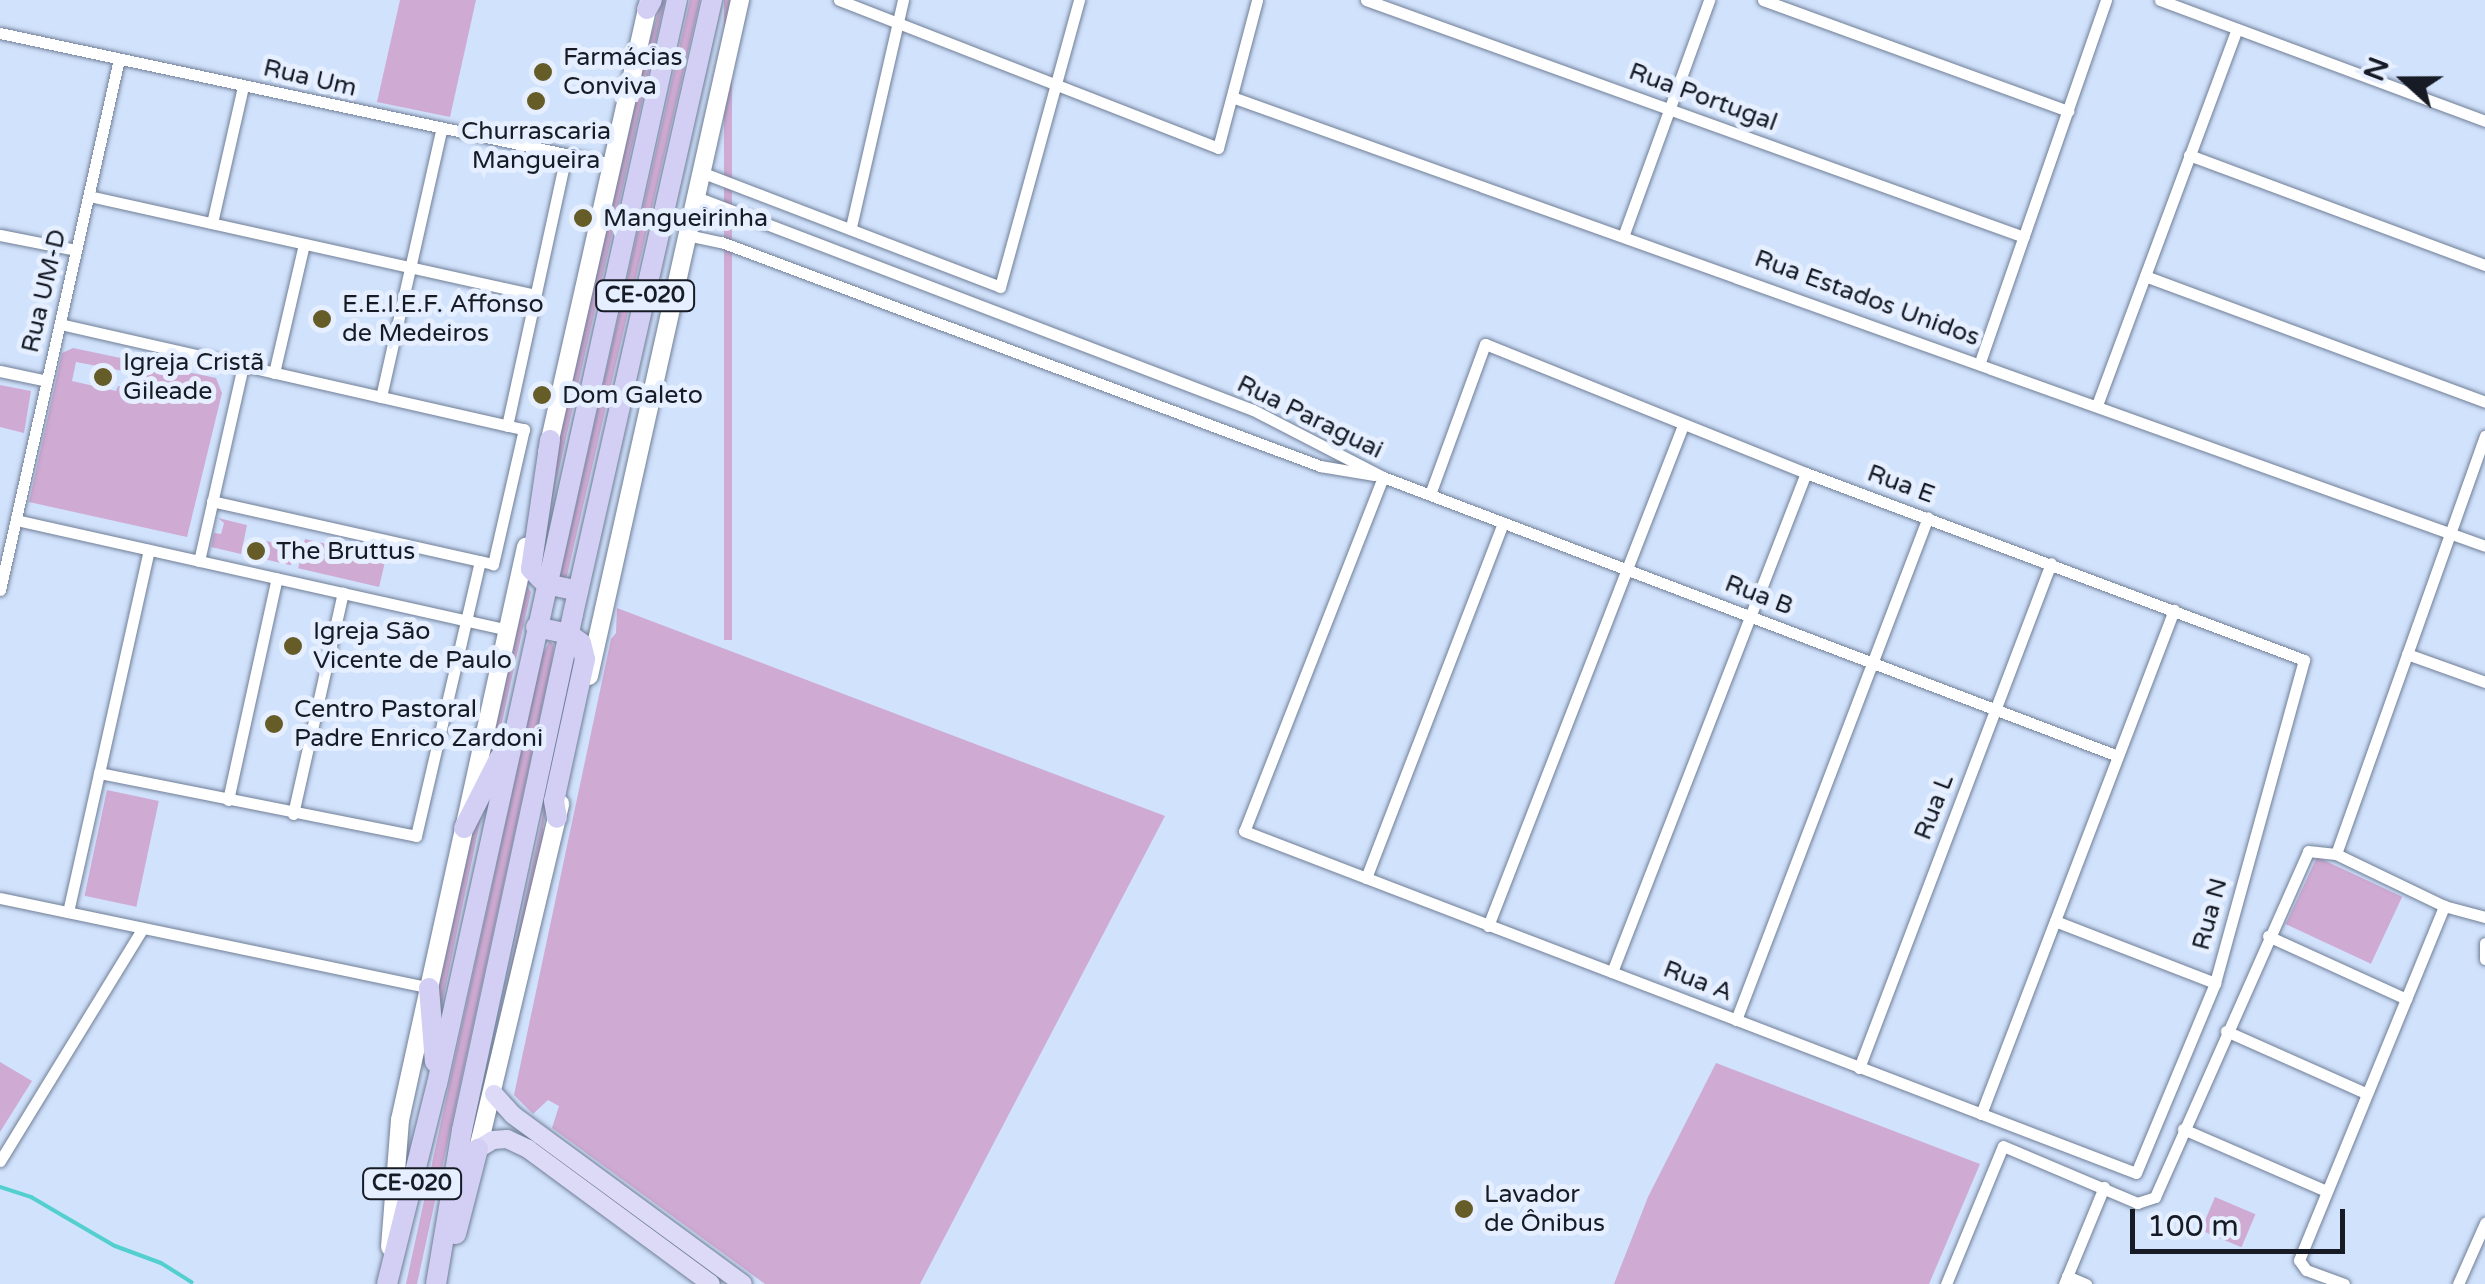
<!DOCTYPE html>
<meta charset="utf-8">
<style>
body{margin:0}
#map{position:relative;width:2485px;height:1284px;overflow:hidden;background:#d1e2fc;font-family:"Varela Round",sans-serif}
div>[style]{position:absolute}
.green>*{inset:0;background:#cfaad3;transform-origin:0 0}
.stream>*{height:4px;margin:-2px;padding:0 2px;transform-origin:2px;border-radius:2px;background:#53cfcf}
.roads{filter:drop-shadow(0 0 2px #707f96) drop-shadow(0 0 2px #707f96)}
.minor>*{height:11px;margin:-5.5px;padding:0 5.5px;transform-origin:5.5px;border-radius:5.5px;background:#fff}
.secondary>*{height:18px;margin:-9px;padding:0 9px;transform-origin:9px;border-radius:9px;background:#fff}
.primary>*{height:18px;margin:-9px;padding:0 9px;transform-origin:9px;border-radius:9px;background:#dddaf7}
.trunk>*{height:20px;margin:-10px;padding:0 10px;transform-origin:10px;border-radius:10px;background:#d2cef4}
.dots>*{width:28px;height:28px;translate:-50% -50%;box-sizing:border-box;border:5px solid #e5efff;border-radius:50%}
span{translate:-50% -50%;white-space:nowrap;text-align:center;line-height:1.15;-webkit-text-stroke:10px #e5efff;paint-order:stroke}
.shield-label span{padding:2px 8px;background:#e5efff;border:2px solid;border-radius:8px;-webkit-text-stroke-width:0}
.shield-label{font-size:22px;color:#161b25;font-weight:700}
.poi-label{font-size:25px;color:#161b25}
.left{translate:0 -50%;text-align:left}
.street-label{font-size:25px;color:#161b25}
.north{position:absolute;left:2355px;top:30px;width:100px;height:100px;-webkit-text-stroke:8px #e5efff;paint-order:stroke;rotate:291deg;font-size:28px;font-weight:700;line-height:40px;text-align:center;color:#161b25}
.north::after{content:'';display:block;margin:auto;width:35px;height:45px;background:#161b25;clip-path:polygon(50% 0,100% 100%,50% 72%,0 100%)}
.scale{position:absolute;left:2130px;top:1209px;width:215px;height:45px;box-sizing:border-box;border:5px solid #161b25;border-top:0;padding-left:12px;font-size:30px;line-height:35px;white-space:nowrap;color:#161b25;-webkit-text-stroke:8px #e5efff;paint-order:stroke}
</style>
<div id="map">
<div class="green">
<i style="clip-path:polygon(400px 0,476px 0,450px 117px,377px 102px)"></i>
<i style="clip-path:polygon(662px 0,665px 0,538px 562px,556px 474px,553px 461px,644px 59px)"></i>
<i style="clip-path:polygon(690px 0,700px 0,566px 580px,560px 576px)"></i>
<i style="left:724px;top:0;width:8px;height:640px"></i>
<i style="clip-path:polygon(evenodd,73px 348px,216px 378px,222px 393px,187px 537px,29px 502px,62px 353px,73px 348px,76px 362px,134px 373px,131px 389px,118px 386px,116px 391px,72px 381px,76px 362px)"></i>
<i style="clip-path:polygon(0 385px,31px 391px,24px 433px,0 427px)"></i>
<i style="clip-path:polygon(218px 518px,247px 525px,241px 554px,211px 547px,214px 533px,221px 534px,224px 523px)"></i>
<i style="left:253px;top:538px;width:43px;height:18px;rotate:13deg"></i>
<i style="left:305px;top:539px;width:83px;height:30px;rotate:13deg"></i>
<i style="clip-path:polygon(525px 583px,531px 592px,494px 758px,483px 778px)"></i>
<i style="clip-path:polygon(617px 608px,1165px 816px,920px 1284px,765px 1284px,552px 1128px,559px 1106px,548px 1100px,533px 1114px,514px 1095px,611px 639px,616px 633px)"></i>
<i style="clip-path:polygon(550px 641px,554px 646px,551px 665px,417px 1284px,406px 1284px,542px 655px)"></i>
<i style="clip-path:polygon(576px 658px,543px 827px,544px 840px,489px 1070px)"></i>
<i style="left:107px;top:790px;width:53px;height:108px;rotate:12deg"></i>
<i style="clip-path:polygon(484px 803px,440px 1013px,436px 996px,472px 825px)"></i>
<i style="left:2317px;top:857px;width:94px;height:74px;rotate:25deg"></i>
<i style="clip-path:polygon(0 1062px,32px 1081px,0 1132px)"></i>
<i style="clip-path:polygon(1716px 1063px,1980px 1164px,1929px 1284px,1614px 1284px,1648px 1197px)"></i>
<i style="left:2215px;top:1197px;width:44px;height:36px;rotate:23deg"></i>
</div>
<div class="stream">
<i style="left:0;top:1187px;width:33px;rotate:18deg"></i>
<i style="left:31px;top:1197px;width:97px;rotate:30.3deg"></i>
<i style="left:115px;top:1246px;width:49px;rotate:20.3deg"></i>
<i style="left:161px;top:1263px;width:36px;rotate:32deg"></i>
</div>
<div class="roads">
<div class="minor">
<i style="left:839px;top:0;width:407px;rotate:21.3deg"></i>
<i style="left:1218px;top:148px;width:153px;rotate:-75.2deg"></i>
<i style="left:1366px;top:0;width:699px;rotate:19.81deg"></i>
<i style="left:1763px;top:0;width:325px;rotate:20deg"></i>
<i style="left:2160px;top:0;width:347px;rotate:20.4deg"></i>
<i style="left:0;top:33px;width:626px;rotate:12.08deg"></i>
<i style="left:1232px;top:97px;width:1331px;rotate:19.71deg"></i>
<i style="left:2189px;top:155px;width:316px;rotate:20.4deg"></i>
<i style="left:701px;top:172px;width:320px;rotate:21deg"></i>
<i style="left:1000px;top:287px;width:298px;rotate:-74.6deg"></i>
<i style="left:89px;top:196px;width:457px;rotate:12.5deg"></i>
<i style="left:696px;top:197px;width:596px;rotate:20.93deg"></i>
<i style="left:1253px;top:410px;width:146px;rotate:27.3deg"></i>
<i style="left:1383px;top:477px;width:786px;rotate:20.79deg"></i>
<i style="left:212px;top:223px;width:139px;rotate:-77.2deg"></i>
<i style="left:851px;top:227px;width:233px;rotate:-77.1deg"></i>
<i style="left:1624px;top:234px;width:249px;rotate:-70deg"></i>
<i style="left:0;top:235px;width:77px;rotate:11.2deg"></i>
<i style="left:687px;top:235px;width:35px;rotate:12deg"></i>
<i style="left:721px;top:242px;width:640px;rotate:20.5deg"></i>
<i style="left:1320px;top:466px;width:55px;rotate:9.5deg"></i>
<i style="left:2145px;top:276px;width:363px;rotate:20.3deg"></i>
<i style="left:60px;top:324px;width:476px;rotate:12.8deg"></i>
<i style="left:524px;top:429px;width:139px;rotate:102.9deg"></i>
<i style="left:493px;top:564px;width:288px;rotate:-167.4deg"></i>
<i style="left:1980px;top:362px;width:383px;rotate:-70.8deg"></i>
<i style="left:0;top:371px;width:48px;rotate:12deg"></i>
<i style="left:274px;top:373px;width:132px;rotate:-76.9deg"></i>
<i style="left:381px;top:397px;width:274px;rotate:-77.3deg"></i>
<i style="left:2097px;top:405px;width:399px;rotate:-69.6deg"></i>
<i style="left:507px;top:426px;width:277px;rotate:-77.7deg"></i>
<i style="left:1383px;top:477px;width:380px;rotate:111.4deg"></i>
<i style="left:1244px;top:831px;width:955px;rotate:20.98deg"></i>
<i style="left:2136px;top:1173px;width:206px;rotate:-67.4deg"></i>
<i style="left:2215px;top:983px;width:335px;rotate:-74.6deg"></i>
<i style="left:2304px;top:660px;width:532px;rotate:-159.42deg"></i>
<i style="left:1806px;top:473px;width:346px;rotate:-158.1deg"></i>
<i style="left:1485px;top:344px;width:160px;rotate:110.1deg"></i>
<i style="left:16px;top:520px;width:504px;rotate:12.6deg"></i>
<i style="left:199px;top:561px;width:200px;rotate:-77.3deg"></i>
<i style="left:0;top:590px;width:544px;rotate:-77.37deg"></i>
<i style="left:2407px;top:654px;width:83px;rotate:19.7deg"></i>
<i style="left:99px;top:773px;width:323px;rotate:11.2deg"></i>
<i style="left:416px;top:836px;width:282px;rotate:-76.9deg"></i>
<i style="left:228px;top:800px;width:227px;rotate:-77.6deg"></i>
<i style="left:293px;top:814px;width:227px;rotate:-77.3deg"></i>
<i style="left:2336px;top:854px;width:444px;rotate:-70.4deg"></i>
<i style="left:1366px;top:878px;width:381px;rotate:-68.9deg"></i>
<i style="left:0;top:898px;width:438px;rotate:11.8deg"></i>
<i style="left:68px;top:912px;width:371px;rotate:-77.4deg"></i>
<i style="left:2055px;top:921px;width:172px;rotate:21.2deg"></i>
<i style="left:1488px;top:926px;width:538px;rotate:-68.73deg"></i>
<i style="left:2268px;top:936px;width:152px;rotate:24.5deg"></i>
<i style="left:2485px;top:943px;width:16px;rotate:90deg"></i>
<i style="left:1612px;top:972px;width:535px;rotate:-68.76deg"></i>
<i style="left:1736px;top:1020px;width:538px;rotate:-69.11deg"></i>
<i style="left:2226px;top:1031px;width:152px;rotate:24deg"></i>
<i style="left:1859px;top:1068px;width:540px;rotate:-69.18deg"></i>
<i style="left:1981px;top:1114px;width:540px;rotate:-69.05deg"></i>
<i style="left:2183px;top:1129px;width:156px;rotate:23.4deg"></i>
<i style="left:0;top:1161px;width:273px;rotate:-58.5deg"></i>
<i style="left:2067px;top:1276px;width:21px;rotate:23deg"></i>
<i style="left:1946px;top:1284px;width:149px;rotate:-67.6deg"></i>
<i style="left:2003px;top:1146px;width:146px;rotate:23deg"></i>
<i style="left:2137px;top:1203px;width:19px;rotate:-18deg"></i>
<i style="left:2155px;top:1197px;width:378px;rotate:-66.1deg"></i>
<i style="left:2308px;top:851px;width:28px;rotate:6deg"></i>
<i style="left:2336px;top:854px;width:120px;rotate:25.7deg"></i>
<i style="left:2444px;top:906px;width:42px;rotate:15deg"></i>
<i style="left:2064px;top:1284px;width:105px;rotate:-67.6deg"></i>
<i style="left:2344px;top:1284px;width:40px;rotate:-159.8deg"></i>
<i style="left:2306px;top:1270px;width:12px;rotate:-125deg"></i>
<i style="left:2299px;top:1260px;width:383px;rotate:-67.7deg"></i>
<i style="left:2458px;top:1284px;width:67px;rotate:-66.1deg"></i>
</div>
<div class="secondary">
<i style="left:547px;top:453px;width:464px;rotate:-77.3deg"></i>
<i style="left:589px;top:676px;width:693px;rotate:-77.41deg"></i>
<i style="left:478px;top:1149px;width:355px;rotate:-76.6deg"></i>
<i style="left:390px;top:1247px;width:127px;rotate:-85.5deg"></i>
<i style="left:400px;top:1120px;width:587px;rotate:-77.6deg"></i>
</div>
<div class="primary">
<i style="left:494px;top:1094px;width:28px;rotate:48deg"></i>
<i style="left:513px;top:1115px;width:285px;rotate:36.3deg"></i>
<i style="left:478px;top:1149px;width:17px;rotate:-31deg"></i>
<i style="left:493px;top:1140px;width:14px;rotate:-4deg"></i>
<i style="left:507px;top:1139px;width:23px;rotate:25deg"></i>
<i style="left:528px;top:1149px;width:227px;rotate:36.4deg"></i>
</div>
<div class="trunk">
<i style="left:647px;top:9px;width:10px;rotate:-61deg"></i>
<i style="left:550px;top:440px;width:130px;rotate:98.4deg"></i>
<i style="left:531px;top:569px;width:21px;rotate:45deg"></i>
<i style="left:546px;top:584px;width:33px;rotate:12deg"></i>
<i style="left:536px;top:627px;width:34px;rotate:12deg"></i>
<i style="left:569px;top:634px;width:15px;rotate:37deg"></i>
<i style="left:581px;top:643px;width:16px;rotate:76deg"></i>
<i style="left:585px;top:659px;width:145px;rotate:102.3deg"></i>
<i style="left:554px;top:801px;width:17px;rotate:80deg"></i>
<i style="left:464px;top:828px;width:80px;rotate:-63.1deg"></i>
<i style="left:429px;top:988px;width:74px;rotate:85.4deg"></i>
<i style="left:456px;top:1234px;width:88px;rotate:-75.5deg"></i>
<i style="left:387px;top:1284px;width:206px;rotate:-76deg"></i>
<i style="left:437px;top:1084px;width:1110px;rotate:-77.52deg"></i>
<i style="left:436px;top:1284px;width:156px;rotate:-80.4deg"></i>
<i style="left:462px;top:1130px;width:528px;rotate:-77.86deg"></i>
<i style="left:573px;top:614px;width:630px;rotate:-77.24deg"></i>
</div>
</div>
<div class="dots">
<i style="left:543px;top:72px;background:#655c28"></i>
<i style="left:536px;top:101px;background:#655c28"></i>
<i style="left:583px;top:218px;background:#655c28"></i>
<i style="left:322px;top:319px;background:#655c28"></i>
<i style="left:103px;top:377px;background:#655c28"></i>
<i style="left:542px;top:395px;background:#655c28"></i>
<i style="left:256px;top:551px;background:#655c28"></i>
<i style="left:293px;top:646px;background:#655c28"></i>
<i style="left:274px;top:724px;background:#655c28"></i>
<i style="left:1464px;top:1209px;background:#655c28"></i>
</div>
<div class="shield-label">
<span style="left:645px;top:296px">CE-020</span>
<span style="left:412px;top:1184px">CE-020</span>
</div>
<div class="poi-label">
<span class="left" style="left:563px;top:72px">Farmácias<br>Conviva</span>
<span style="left:536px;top:146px">Churrascaria<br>Mangueira</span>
<span class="left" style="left:603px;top:218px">Mangueirinha</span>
<span class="left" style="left:342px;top:319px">E.E.I.E.F. Affonso<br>de Medeiros</span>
<span class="left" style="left:123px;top:377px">Igreja Cristã<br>Gileade</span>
<span class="left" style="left:562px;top:395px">Dom Galeto</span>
<span class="left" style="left:276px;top:551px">The Bruttus</span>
<span class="left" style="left:313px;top:646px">Igreja São<br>Vicente de Paulo</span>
<span class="left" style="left:294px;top:724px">Centro Pastoral<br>Padre Enrico Zardoni</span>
<span class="left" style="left:1484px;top:1209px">Lavador<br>de Ônibus</span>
</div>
<div class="street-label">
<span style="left:310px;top:78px;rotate:13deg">Rua Um</span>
<span style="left:1703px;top:97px;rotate:20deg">Rua Portugal</span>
<span style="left:44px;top:291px;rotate:-77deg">Rua UM-D</span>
<span style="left:1867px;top:298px;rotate:20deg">Rua Estados Unidos</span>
<span style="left:1310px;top:417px;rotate:26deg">Rua Paraguai</span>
<span style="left:1901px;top:484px;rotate:20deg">Rua E</span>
<span style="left:1759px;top:595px;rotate:21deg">Rua B</span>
<span style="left:1934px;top:807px;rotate:-69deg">Rua L</span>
<span style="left:2210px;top:914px;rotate:-75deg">Rua N</span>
<span style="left:1698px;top:981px;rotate:21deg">Rua A</span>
</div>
<div class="north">N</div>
<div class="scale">100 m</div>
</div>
